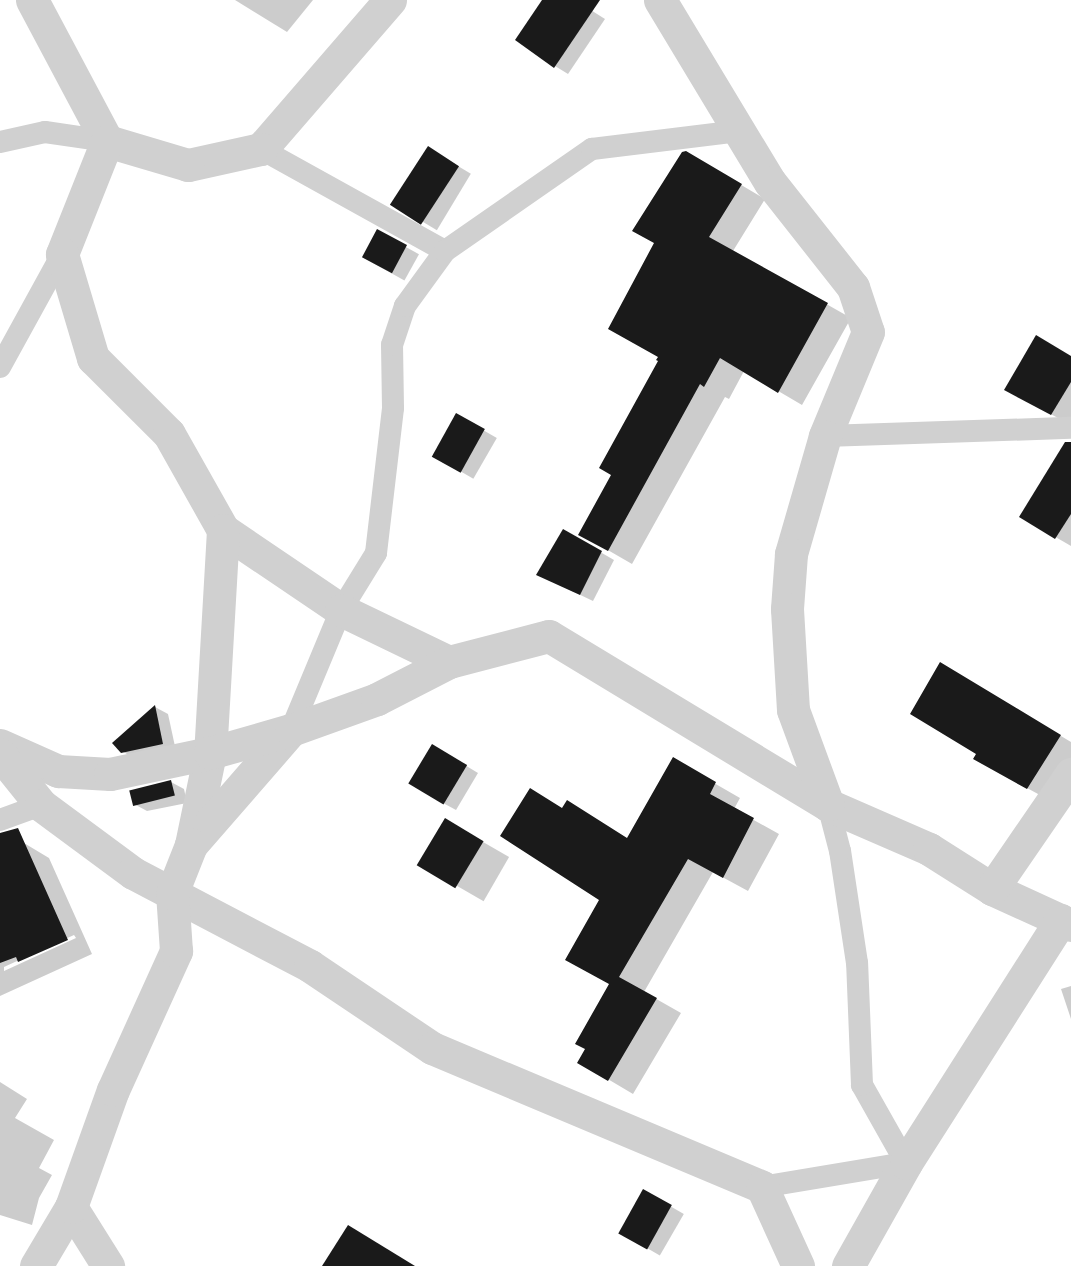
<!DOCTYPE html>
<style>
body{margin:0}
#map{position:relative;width:1071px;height:1266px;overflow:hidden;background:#fff;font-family:Signika,sans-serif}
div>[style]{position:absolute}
.shadow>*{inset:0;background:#0003;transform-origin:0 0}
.building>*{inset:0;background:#1a1a1a;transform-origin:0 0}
.lane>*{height:22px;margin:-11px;padding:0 11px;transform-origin:11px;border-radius:11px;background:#d0d0d0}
.street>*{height:33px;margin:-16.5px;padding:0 16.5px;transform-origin:16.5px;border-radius:16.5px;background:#d0d0d0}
span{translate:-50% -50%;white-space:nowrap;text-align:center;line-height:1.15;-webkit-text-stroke:6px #fff;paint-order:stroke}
</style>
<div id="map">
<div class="shadow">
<i style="clip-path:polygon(235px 0,313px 0,287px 32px)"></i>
<i style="clip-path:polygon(560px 0,575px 0,605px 19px,568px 74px,555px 66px)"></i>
<i style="left:428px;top:148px;width:50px;height:66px;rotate:31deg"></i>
<i style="clip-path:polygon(711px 167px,765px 199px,733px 251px,851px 318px,802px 405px,744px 371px,729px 399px,725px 397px,632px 564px,580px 534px,613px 474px,660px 361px)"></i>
<i style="left:377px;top:231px;width:48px;height:30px;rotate:29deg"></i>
<i style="clip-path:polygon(1071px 357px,1071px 425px,1032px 404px)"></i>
<i style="left:457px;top:415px;width:46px;height:47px;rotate:30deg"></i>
<i style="clip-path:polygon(1071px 450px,1071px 546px,1021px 517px)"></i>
<i style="clip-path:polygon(564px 531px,614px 560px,593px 601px,551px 581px)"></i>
<i style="clip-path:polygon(962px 677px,1071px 742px,1071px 764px,1049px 800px,996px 771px,978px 753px)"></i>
<i style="clip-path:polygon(155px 707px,168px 714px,176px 751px,135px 759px,122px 751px)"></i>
<i style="clip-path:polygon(445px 753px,478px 773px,456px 810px,443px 803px)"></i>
<i style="clip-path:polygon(674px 760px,740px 798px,734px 809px,779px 834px,748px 891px,713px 872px,644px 992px,681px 1013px,633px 1094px,579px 1062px,587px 1049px,611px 984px,601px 899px,531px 790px,563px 809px,568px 802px,628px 839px)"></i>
<i style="clip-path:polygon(171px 782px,184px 789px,187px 803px,147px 811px,134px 804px)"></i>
<i style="left:445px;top:820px;width:74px;height:51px;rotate:30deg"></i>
<i style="clip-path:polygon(evenodd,24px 843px,49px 858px,92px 954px,0 996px,0 854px,24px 843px,74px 935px,76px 938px,4px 971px,4px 967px,74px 935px)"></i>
<i style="clip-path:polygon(1071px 986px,1071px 1019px,1061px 989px)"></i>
<i style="clip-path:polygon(0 1082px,27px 1099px,15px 1118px,54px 1140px,39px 1168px,52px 1175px,39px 1198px,32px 1225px,0 1215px)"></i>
<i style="left:644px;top:1191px;width:46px;height:48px;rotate:30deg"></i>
</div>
<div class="building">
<i style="clip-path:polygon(542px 0,600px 0,554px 68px,515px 40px)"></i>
<i style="left:428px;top:146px;width:37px;height:70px;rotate:33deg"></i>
<i style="clip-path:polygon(686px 151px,742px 184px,709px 237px,828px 303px,778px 393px,720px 358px,704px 387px,700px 384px,608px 551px,578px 535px,611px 475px,599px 468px,658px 361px,656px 360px,658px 357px,608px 329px,654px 243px,632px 231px,682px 152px)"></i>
<i style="left:377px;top:229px;width:34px;height:32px;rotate:28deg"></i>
<i style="clip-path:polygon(1036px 335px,1071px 356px,1071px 382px,1051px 415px,1004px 390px)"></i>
<i style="left:456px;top:413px;width:33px;height:50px;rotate:29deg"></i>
<i style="clip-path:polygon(1065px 442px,1071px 442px,1071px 514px,1055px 539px,1019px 517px)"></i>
<i style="clip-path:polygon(563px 529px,602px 551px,580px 595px,536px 575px)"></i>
<i style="clip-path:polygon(940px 662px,1061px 735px,1027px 789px,973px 759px,976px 754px,910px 714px)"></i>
<i style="clip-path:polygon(155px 705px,163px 744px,121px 753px,112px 743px)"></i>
<i style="left:432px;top:744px;width:41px;height:46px;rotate:31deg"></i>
<i style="clip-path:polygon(673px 757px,716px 782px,710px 794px,754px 818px,723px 878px,688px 859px,619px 977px,657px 998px,608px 1081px,577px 1063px,585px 1049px,575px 1044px,609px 984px,565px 960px,599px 900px,500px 836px,530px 788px,562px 808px,567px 800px,627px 838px)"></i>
<i style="left:171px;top:780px;width:16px;height:43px;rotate:76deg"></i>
<i style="left:445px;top:818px;width:45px;height:55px;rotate:31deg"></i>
<i style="clip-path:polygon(18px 828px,68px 940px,18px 962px,16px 957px,0 963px,0 833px)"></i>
<i style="left:643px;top:1189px;width:33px;height:51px;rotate:29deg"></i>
<i style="clip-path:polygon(348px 1225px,415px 1266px,322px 1266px)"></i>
</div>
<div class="lane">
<i style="left:0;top:142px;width:46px;rotate:-12.5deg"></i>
<i style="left:45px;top:132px;width:63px;rotate:8.3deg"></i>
<i style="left:261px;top:149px;width:210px;rotate:29deg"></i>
<i style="left:0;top:367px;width:129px;rotate:-61.2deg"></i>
<i style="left:825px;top:436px;width:246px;rotate:-1.9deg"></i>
<i style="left:291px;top:730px;width:130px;rotate:-67.4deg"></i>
<i style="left:341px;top:610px;width:67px;rotate:-58.4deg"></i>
<i style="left:376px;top:553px;width:146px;rotate:-83.3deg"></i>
<i style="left:393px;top:408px;width:63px;rotate:-90.9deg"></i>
<i style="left:392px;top:345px;width:41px;rotate:-71.6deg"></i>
<i style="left:405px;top:306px;width:68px;rotate:-54deg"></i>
<i style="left:445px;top:251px;width:179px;rotate:-34.8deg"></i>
<i style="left:592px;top:149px;width:148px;rotate:-7deg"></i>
<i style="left:0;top:820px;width:44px;rotate:-20.1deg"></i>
<i style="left:762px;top:1187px;width:146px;rotate:-9.5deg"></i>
<i style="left:906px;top:1163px;width:90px;rotate:-119.4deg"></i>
<i style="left:862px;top:1085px;width:122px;rotate:-92.3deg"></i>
<i style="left:857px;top:963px;width:113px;rotate:-98.6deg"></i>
<i style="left:840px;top:851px;width:48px;rotate:-104.6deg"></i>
</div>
<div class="street">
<i style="left:32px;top:0;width:160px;rotate:62deg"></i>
<i style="left:390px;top:0;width:197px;rotate:130.9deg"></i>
<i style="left:261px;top:149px;width:75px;rotate:167.6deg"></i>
<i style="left:188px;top:165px;width:84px;rotate:-163.5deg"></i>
<i style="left:107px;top:141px;width:122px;rotate:111.7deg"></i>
<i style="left:62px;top:254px;width:109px;rotate:73.4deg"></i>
<i style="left:93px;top:358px;width:107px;rotate:45deg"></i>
<i style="left:169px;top:434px;width:110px;rotate:60.6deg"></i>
<i style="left:223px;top:530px;width:143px;rotate:34.1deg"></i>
<i style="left:341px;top:610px;width:120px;rotate:25.7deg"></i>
<i style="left:449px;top:662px;width:103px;rotate:-14.6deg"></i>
<i style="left:549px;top:636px;width:326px;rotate:31.2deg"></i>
<i style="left:828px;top:805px;width:110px;rotate:23.5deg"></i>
<i style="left:929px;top:849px;width:75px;rotate:32.4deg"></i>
<i style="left:992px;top:889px;width:87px;rotate:24.5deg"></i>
<i style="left:660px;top:0;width:213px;rotate:58.9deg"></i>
<i style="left:770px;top:182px;width:134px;rotate:51.7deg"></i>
<i style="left:853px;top:287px;width:47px;rotate:71.6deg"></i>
<i style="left:868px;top:332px;width:113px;rotate:112.5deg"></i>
<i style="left:825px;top:436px;width:123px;rotate:106.1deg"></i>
<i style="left:791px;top:554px;width:55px;rotate:94.2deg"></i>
<i style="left:787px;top:609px;width:101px;rotate:86.6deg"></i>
<i style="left:793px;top:710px;width:101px;rotate:69.8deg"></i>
<i style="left:223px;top:530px;width:223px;rotate:93.3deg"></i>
<i style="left:210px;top:753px;width:94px;rotate:101.7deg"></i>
<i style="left:191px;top:845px;width:152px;rotate:-49deg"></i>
<i style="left:0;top:745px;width:64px;rotate:24.1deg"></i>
<i style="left:58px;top:771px;width:52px;rotate:3.3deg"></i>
<i style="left:110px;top:774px;width:102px;rotate:-11.9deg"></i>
<i style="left:210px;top:753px;width:84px;rotate:-15.9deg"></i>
<i style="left:291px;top:730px;width:91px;rotate:-19.8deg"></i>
<i style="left:377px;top:699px;width:81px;rotate:-27.2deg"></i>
<i style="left:0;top:754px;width:65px;rotate:51.2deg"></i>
<i style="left:41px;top:805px;width:114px;rotate:36.5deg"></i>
<i style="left:133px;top:873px;width:200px;rotate:27.7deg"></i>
<i style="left:310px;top:966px;width:147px;rotate:33.9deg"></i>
<i style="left:432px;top:1048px;width:358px;rotate:22.8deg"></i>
<i style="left:762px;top:1187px;width:87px;rotate:65.5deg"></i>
<i style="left:992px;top:889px;width:140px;rotate:-55.5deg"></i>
<i style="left:71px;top:1207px;width:70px;rotate:57.9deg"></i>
<i style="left:36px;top:1266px;width:69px;rotate:-59.3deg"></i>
<i style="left:71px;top:1207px;width:124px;rotate:-70.3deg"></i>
<i style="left:113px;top:1090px;width:153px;rotate:-65.6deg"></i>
<i style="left:176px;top:951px;width:58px;rotate:-93.9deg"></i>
<i style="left:172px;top:893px;width:52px;rotate:-68.4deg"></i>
<i style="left:848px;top:1266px;width:118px;rotate:-60.6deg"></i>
<i style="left:906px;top:1163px;width:288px;rotate:-57.5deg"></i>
</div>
</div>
